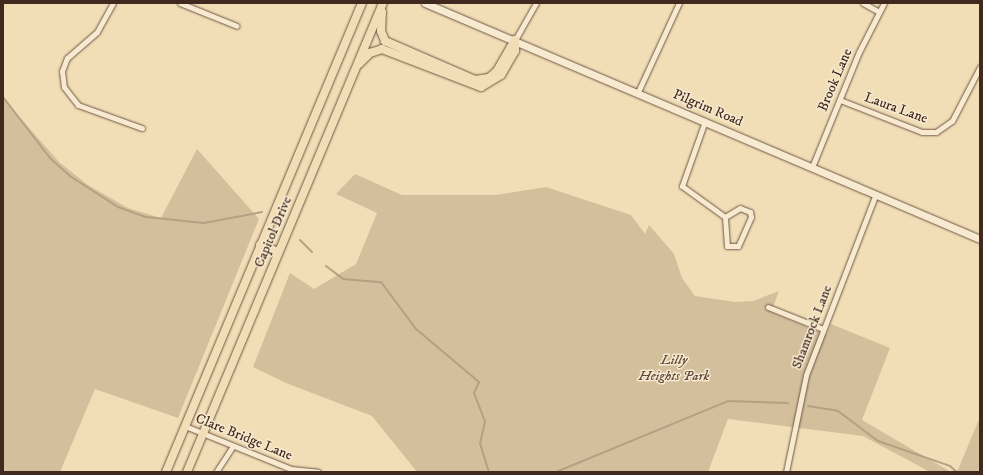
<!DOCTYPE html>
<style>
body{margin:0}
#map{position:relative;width:983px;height:475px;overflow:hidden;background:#f2deb6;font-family:"IM FELL DW Pica",serif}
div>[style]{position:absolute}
.green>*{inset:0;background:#d4bf9c}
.stream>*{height:2px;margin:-1px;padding:0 1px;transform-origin:1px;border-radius:1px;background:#b6a083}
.roads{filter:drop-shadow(0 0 1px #6e5646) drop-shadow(0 0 1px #6e5646)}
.street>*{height:5px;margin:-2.5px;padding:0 2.5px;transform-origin:2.5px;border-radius:2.5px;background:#f7ead0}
.secondary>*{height:7px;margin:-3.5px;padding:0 3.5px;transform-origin:3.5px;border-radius:3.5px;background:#f7ead0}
.primary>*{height:8px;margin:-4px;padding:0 4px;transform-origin:4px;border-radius:4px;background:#f2deb6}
span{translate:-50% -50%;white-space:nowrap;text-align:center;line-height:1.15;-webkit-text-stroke:3px #f7ead0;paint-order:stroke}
.street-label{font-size:14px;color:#422920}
.park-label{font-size:14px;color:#5f4739;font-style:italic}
.frame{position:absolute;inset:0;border:4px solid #422920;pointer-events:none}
</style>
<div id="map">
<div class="green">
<i style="clip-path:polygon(3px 98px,59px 162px,88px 185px,128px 208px,161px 218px,197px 149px,259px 219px,178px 418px,95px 389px,60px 472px,3px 472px)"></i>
<i style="clip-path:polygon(355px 174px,402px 195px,496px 195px,546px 187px,631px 215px,645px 234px,649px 225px,674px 254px,682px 278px,695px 296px,735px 302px,753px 301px,779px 291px,771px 312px,826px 335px,831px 324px,890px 348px,862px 420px,951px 472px,930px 472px,863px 436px,728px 419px,708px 472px,417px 472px,372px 416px,286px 383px,253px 367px,290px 273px,314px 289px,356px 264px,377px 213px,336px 194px)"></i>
<i style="clip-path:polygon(980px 417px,980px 472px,957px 472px)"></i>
</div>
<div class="stream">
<i style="left:3px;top:97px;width:77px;rotate:52.4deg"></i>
<i style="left:50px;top:158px;width:27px;rotate:42deg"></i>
<i style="left:70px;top:176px;width:57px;rotate:32.9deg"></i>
<i style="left:118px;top:207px;width:30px;rotate:20deg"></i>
<i style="left:146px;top:217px;width:58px;rotate:5.9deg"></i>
<i style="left:204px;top:223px;width:59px;rotate:-10.7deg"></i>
<i style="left:300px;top:240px;width:17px;rotate:45deg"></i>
<i style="left:326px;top:266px;width:21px;rotate:37deg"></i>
<i style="left:343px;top:279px;width:38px;rotate:5deg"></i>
<i style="left:381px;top:282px;width:59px;rotate:53.3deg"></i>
<i style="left:416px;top:329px;width:82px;rotate:40.1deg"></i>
<i style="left:479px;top:382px;width:12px;rotate:114deg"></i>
<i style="left:474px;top:393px;width:31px;rotate:69deg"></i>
<i style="left:485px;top:422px;width:22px;rotate:103deg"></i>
<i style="left:480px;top:443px;width:30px;rotate:73deg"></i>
<i style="left:808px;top:406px;width:30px;rotate:9deg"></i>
<i style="left:838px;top:411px;width:50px;rotate:36.9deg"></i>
<i style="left:878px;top:441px;width:76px;rotate:19.1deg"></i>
<i style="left:950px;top:466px;width:9px;rotate:41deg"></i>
<i style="left:556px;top:472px;width:186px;rotate:-22.4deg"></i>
<i style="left:728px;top:401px;width:60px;rotate:1.9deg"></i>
</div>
<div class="roads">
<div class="street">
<i style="left:113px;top:3px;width:33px;rotate:119deg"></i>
<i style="left:97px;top:32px;width:40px;rotate:139deg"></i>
<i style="left:67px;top:58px;width:14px;rotate:111deg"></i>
<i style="left:62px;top:71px;width:16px;rotate:83deg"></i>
<i style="left:64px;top:87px;width:23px;rotate:52deg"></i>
<i style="left:78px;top:105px;width:68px;rotate:19.8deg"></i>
<i style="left:180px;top:3px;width:61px;rotate:22deg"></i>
<i style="left:863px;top:3px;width:18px;rotate:29deg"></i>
<i style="left:515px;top:40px;width:43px;rotate:-60.4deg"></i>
<i style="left:638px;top:92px;width:98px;rotate:-65.3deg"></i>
<i style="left:840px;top:100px;width:88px;rotate:21.3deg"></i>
<i style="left:922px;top:132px;width:14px"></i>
<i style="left:936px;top:132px;width:19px;rotate:-35deg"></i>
<i style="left:952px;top:121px;width:61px;rotate:-62.6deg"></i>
<i style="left:705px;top:121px;width:69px;rotate:109.5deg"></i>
<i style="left:682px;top:186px;width:53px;rotate:35.8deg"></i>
<i style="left:812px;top:167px;width:124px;rotate:-67.8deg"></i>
<i style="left:859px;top:52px;width:55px;rotate:-63deg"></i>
<i style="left:740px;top:208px;width:11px;rotate:22deg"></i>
<i style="left:750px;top:212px;width:5px;rotate:79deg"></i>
<i style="left:751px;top:217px;width:32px;rotate:114deg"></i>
<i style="left:738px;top:246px;width:11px;rotate:180deg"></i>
<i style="left:727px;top:246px;width:29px;rotate:-94deg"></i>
<i style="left:725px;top:217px;width:17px;rotate:-31deg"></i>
<i style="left:768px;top:307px;width:59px;rotate:21.8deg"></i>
<i style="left:185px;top:426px;width:114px;rotate:22.1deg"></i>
<i style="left:291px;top:469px;width:27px;rotate:6deg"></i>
<i style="left:216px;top:472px;width:31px;rotate:-57deg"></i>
<i style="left:786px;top:472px;width:99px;rotate:-78.3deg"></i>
<i style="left:806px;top:375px;width:192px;rotate:-68.9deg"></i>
</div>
<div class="secondary">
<i style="left:425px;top:3px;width:603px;rotate:23.04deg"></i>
</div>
<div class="primary">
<i style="left:382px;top:12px;width:19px;rotate:93deg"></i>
<i style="left:381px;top:31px;width:11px;rotate:68deg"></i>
<i style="left:385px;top:41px;width:98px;rotate:23.4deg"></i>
<i style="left:475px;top:80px;width:14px;rotate:-8deg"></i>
<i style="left:489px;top:78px;width:11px;rotate:-41deg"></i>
<i style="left:497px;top:71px;width:36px;rotate:-60deg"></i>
<i style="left:359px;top:64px;width:16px;rotate:-45deg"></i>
<i style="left:370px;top:53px;width:13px;rotate:-18deg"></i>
<i style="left:382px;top:49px;width:106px;rotate:21deg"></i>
<i style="left:481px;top:87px;width:23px;rotate:-31deg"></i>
<i style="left:501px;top:75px;width:28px;rotate:-60deg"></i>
<i style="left:515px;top:51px;width:11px;rotate:-90deg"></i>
<i style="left:260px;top:245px;width:19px;rotate:21deg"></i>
<i style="left:166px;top:472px;width:508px;rotate:-67.32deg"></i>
<i style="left:187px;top:472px;width:508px;rotate:-67.32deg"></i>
</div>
</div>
<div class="street-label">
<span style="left:835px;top:80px;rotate:-67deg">Brook Lane</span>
<span style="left:708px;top:108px;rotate:23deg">Pilgrim Road</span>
<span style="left:896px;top:108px;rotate:20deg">Laura Lane</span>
<span style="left:273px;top:232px;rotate:-67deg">Capitol Drive</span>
<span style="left:812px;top:327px;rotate:-69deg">Shamrock Lane</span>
<span style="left:244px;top:437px;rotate:22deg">Clare Bridge Lane</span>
</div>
<div class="park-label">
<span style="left:674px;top:368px">Lilly<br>Heights Park</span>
</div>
<div class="frame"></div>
</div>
